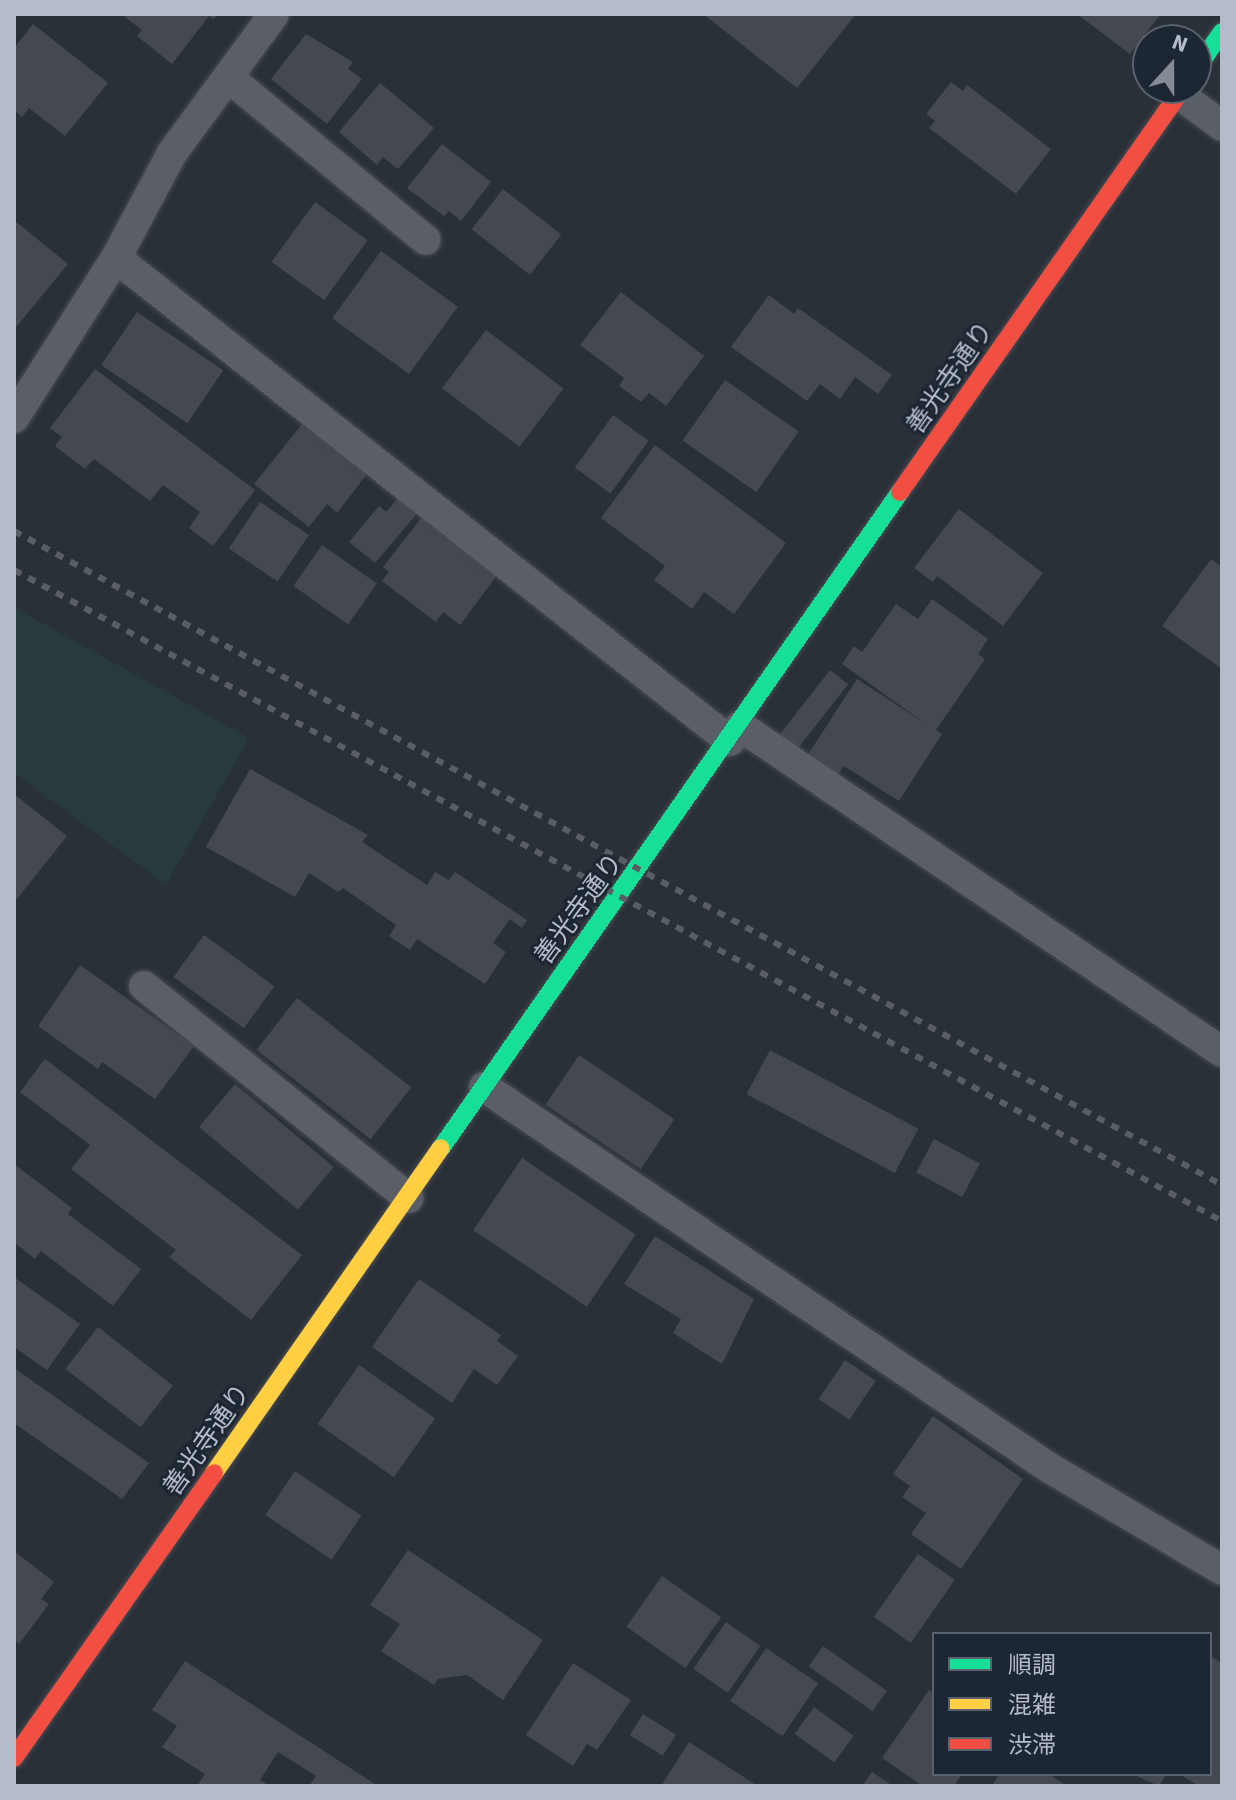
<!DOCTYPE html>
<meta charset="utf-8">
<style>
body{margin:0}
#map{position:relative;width:1236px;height:1800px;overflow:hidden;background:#2a3038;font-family:"Source Sans 3","Noto Sans JP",sans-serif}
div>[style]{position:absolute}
.green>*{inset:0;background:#273a3e}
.building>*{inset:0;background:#444950;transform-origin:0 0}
.roads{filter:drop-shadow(0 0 2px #484c53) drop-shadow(0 0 2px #484c53)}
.lane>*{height:30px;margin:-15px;padding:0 15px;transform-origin:15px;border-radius:15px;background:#5a5e66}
.fast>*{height:18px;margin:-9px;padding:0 9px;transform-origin:9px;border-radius:9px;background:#16e098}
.slow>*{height:18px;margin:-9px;padding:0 9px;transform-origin:9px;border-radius:9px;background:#ffcf43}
.jam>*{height:18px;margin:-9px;padding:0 9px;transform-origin:9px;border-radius:9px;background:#f24e42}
.rail>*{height:6px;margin-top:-3px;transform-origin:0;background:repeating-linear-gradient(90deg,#595d64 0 8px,transparent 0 16px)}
span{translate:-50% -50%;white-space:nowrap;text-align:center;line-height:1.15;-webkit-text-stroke:6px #1d2633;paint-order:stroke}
.street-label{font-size:26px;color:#b4bcc9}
.frame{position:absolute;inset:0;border:16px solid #b4bcc9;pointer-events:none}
.legend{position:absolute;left:932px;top:1632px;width:280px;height:144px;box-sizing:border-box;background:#1d2633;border:2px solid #59626f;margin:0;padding:10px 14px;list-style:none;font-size:24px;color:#b4bcc9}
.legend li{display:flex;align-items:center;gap:16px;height:40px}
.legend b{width:40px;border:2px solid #59626f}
.north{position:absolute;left:1132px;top:24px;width:80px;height:80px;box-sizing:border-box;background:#1d2633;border:2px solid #59626f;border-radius:50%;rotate:21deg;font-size:22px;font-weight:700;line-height:32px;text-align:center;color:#b4bcc9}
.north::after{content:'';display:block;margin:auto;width:28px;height:36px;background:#848b96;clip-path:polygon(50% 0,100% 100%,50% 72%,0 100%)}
</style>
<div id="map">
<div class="green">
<i style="clip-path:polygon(14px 607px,249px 738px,166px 885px,14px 773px)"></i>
</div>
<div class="building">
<i style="clip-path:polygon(121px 14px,218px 14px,214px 19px,209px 16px,172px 64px,137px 36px,142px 30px)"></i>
<i style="clip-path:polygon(703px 14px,856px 14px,797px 88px)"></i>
<i style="clip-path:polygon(1077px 14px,1161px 14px,1130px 54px)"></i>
<i style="clip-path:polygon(33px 24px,108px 83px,65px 136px,29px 108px,22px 117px,14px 110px,14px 48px)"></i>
<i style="clip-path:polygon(306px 34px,353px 62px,348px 69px,362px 79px,327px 124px,271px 79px)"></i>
<i style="clip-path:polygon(951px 82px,963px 91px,967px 85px,1051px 149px,1016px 194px,929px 128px,935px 121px,926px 114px)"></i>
<i style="clip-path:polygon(380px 83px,434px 128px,398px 169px,383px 157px,377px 165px,339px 132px)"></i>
<i style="clip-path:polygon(442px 144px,491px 182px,461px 221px,449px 211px,444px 216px,407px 188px)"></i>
<i style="left:503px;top:189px;width:74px;height:51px;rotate:38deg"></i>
<i style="left:315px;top:202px;width:65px;height:74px;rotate:36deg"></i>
<i style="clip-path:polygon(14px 220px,68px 264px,16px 327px,14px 325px)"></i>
<i style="left:381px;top:251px;width:95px;height:83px;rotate:36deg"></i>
<i style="clip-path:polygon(621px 292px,704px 356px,666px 406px,649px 393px,641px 402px,619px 386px,624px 378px,580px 345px)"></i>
<i style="clip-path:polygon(769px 295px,794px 314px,798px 308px,892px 375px,878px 394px,855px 377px,840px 399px,820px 384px,807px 401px,731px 347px)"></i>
<i style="left:137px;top:312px;width:104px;height:64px;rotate:34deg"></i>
<i style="left:486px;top:330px;width:97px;height:73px;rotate:37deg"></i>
<i style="clip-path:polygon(95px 369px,255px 490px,213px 546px,189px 528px,200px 512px,163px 485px,150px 501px,94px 459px,85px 469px,55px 446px,62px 437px,50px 428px)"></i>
<i style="left:725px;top:380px;width:90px;height:74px;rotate:35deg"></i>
<i style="left:613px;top:415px;width:44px;height:65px;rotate:36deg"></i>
<i style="clip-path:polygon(303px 423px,367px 474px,337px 513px,327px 504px,309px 527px,254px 484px)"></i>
<i style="clip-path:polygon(655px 445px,786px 543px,734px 614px,704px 592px,692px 609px,654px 580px,665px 566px,601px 518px)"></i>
<i style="clip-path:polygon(401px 495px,420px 510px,375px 563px,349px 542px,379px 506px,386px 512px)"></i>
<i style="left:260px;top:502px;width:59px;height:56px;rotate:34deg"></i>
<i style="clip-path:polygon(959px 509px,1043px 573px,1003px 626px,937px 576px,933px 582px,914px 568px)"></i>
<i style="clip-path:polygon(422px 517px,498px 574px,460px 625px,443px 612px,436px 622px,382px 581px,389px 572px,383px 567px)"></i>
<i style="left:322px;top:545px;width:67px;height:50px;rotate:35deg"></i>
<i style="clip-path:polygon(1211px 559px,1222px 567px,1222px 669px,1162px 626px)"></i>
<i style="clip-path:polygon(932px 599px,988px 639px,978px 654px,985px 659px,936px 730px,942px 734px,899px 801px,844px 766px,835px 779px,805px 759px,857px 679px,926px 724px,842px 664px,854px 646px,862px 652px,896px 604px,918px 619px)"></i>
<i style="left:830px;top:670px;width:23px;height:83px;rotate:38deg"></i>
<i style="clip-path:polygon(250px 769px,368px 835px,362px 842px,427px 885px,435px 872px,449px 880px,455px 872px,527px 920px,522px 928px,510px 919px,493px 943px,506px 952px,485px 984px,417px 939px,410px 950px,389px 936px,396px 925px,343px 888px,338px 892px,309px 873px,295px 897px,206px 847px)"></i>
<i style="clip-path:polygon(14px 794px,67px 836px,17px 899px,14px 897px)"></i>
<i style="left:204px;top:935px;width:87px;height:52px;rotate:36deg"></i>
<i style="clip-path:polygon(80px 965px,194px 1046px,155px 1099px,102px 1062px,98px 1069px,38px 1026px)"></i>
<i style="left:297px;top:998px;width:145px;height:66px;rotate:38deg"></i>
<i style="left:770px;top:1050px;width:168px;height:50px;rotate:28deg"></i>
<i style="left:579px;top:1055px;width:115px;height:60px;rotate:34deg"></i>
<i style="clip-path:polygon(45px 1059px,302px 1255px,251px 1320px,169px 1257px,176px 1250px,71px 1169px,90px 1145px,20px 1092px)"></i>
<i style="left:235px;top:1084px;width:129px;height:56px;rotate:40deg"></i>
<i style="left:934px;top:1139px;width:52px;height:38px;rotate:28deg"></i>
<i style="left:522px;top:1158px;width:137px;height:87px;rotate:34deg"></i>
<i style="clip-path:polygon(14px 1164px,72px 1208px,68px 1214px,141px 1269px,113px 1306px,41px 1251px,35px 1259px,14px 1242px)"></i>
<i style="clip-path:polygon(655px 1236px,754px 1299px,722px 1364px,673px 1333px,681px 1319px,624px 1284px)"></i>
<i style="clip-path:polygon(14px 1277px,80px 1324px,47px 1370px,14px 1347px)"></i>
<i style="clip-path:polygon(419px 1279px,501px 1335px,497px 1341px,518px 1356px,497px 1385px,474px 1369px,452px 1403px,372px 1347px)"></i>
<i style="left:98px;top:1327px;width:95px;height:53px;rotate:38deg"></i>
<i style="left:845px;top:1360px;width:37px;height:47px;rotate:34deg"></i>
<i style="left:359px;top:1365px;width:93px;height:72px;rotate:35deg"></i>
<i style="clip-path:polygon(14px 1368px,149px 1463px,122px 1499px,14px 1423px)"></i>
<i style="clip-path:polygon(933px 1416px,1023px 1479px,961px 1569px,911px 1534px,926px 1513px,902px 1497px,910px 1486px,893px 1474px)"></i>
<i style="left:295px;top:1471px;width:80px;height:53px;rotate:34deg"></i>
<i style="clip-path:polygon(408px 1550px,543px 1640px,503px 1700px,467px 1675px,438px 1679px,434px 1685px,381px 1651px,400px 1624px,370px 1605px)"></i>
<i style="clip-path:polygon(14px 1551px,54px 1582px,41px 1599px,49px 1604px,19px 1644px,14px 1640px)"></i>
<i style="left:918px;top:1554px;width:45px;height:77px;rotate:35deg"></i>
<i style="left:662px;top:1576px;width:72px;height:62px;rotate:35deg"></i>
<i style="left:726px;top:1622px;width:42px;height:57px;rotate:35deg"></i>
<i style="left:823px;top:1646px;width:78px;height:25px;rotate:35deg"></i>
<i style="left:766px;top:1648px;width:63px;height:64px;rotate:34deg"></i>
<i style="clip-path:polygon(1210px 1656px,1222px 1663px,1222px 1786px,1199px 1786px,1179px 1774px,1210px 1774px)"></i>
<i style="clip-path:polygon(185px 1661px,378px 1786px,309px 1786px,316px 1776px,278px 1752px,260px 1780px,270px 1786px,197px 1786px,205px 1774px,162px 1747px,177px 1726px,152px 1710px)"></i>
<i style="clip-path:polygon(573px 1663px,631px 1700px,597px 1750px,587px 1744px,573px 1766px,526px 1735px)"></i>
<i style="clip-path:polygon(929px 1690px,934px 1694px,934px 1774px,962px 1774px,954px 1786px,923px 1786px,882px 1758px)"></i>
<i style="left:814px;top:1707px;width:49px;height:33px;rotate:36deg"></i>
<i style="left:643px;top:1714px;width:39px;height:25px;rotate:32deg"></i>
<i style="clip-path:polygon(689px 1742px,758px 1786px,661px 1786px)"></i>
<i style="clip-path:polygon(872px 1772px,893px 1786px,862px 1786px)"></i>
<i style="clip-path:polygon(999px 1774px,1048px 1774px,1067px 1786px,992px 1786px)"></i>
<i style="clip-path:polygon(1132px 1774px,1166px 1774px,1159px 1786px)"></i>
</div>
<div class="roads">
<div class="lane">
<i style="left:228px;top:77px;width:256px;rotate:39.5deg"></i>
<i style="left:1179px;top:94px;width:54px;rotate:36.7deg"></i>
<i style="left:116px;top:258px;width:781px;rotate:38.19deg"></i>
<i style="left:14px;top:418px;width:190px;rotate:-57.5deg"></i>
<i style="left:116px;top:258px;width:119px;rotate:-61.9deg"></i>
<i style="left:172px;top:153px;width:172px;rotate:-53.7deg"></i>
<i style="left:740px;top:726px;width:582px;rotate:34.07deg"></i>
<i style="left:144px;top:986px;width:339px;rotate:38.7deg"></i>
<i style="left:484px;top:1087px;width:680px;rotate:33.97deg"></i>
<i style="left:1048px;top:1467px;width:202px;rotate:30.6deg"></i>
</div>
<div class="fast">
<i style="left:1196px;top:69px;width:45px;rotate:-54.9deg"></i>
<i style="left:441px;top:1148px;width:801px;rotate:-55.02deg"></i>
</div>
<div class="slow">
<i style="left:214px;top:1473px;width:396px;rotate:-55.1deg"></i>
</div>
<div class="jam">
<i style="left:900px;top:492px;width:493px;rotate:-55deg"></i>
<i style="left:14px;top:1758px;width:348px;rotate:-54.9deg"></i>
</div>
</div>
<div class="rail">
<i style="left:14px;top:531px;width:1374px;rotate:28.43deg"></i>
<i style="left:14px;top:570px;width:1372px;rotate:28.32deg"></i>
</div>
<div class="street-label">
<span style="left:950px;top:378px;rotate:-55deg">善光寺通り</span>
<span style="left:579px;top:909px;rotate:-54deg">善光寺通り</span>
<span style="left:207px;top:1440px;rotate:-55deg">善光寺通り</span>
</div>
<div class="frame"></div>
<ul class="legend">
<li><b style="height:10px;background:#16e098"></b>順調</li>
<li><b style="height:10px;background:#ffcf43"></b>混雑</li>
<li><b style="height:10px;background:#f24e42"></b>渋滞</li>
</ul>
<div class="north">N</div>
</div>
